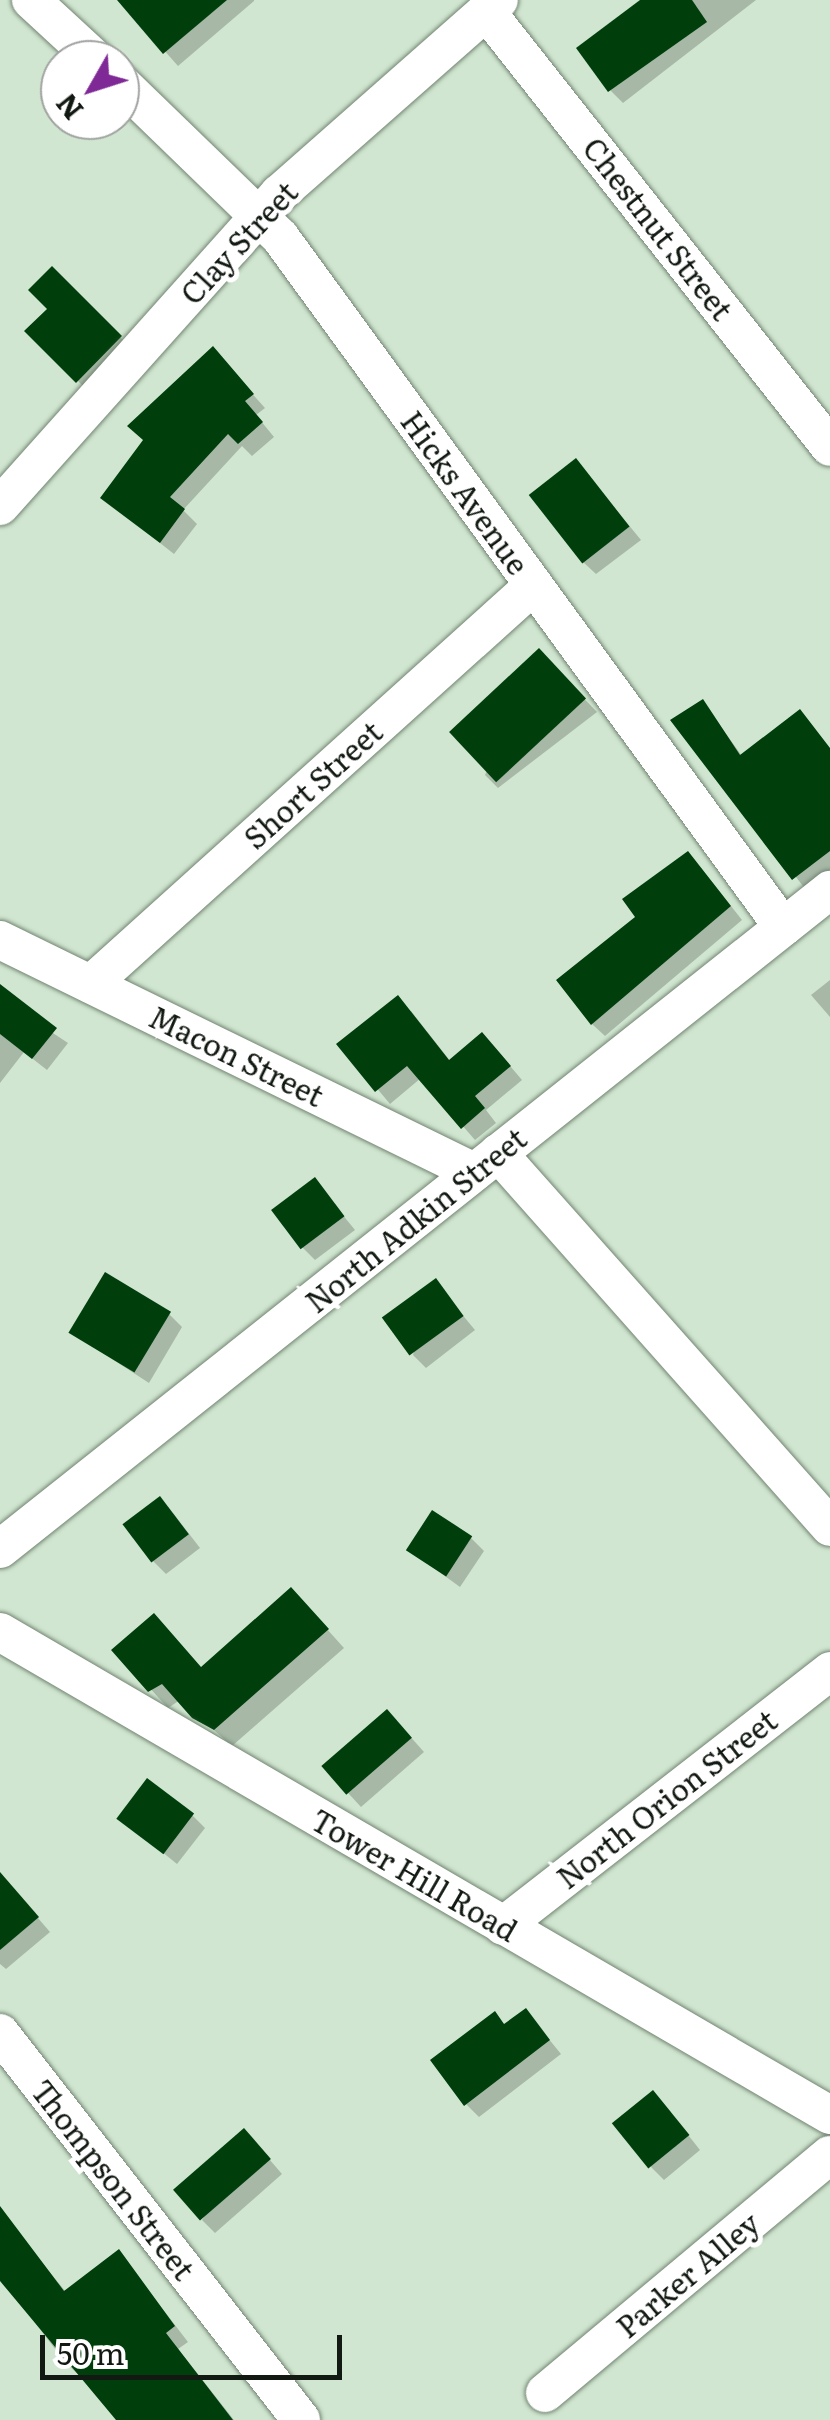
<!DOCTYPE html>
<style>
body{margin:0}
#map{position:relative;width:830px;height:2420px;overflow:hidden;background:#d1e6d1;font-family:Literata,serif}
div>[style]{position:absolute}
.shadow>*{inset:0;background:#0003}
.building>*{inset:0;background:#003f0c;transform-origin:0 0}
.roads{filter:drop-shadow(0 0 2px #718471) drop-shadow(0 0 2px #718471)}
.street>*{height:38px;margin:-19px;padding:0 19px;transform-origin:19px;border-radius:19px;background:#fff}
span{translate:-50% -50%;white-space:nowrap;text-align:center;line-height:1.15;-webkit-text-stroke:10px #fff;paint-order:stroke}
.street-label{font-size:30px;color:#121912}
.north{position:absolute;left:40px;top:40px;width:100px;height:100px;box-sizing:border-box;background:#fff;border:2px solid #a0a3a0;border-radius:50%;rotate:231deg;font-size:28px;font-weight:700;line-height:40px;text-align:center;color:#121912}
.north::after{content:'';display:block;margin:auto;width:35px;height:45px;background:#7f2997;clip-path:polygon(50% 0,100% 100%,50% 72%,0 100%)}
.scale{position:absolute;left:40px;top:2335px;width:302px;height:45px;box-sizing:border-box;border:5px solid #121912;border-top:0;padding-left:12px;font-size:30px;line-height:35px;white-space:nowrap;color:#121912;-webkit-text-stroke:8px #fff;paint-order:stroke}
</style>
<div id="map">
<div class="shadow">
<i style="clip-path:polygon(148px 0,254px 0,254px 1px,178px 66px,132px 14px)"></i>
<i style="clip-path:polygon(641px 0,756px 0,623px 103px,610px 90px)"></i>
<i style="clip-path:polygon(52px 269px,133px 350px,91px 394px,28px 331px,50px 309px)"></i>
<i style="clip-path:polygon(225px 363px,265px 408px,256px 415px,274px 437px,252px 456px,242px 446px,183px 510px,197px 524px,174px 554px,103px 498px,146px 441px)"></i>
<i style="clip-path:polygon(576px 461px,641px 540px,596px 574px,583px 562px)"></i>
<i style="clip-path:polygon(539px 652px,597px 712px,498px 788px,485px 775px)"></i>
<i style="clip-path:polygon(703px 702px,742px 756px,830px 748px,830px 872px,806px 890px,674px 720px)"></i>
<i style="clip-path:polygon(701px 868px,742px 920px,605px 1036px,592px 1024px)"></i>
<i style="clip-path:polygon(830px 980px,830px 1017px,811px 995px)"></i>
<i style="clip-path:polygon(0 998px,68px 1043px,47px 1070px,24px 1052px,0 1083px)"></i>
<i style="clip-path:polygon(411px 1011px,451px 1062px,495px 1048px,522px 1080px,486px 1110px,496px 1123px,475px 1140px,421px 1078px,390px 1104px,340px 1044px)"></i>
<i style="clip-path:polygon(315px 1181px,355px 1230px,315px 1260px,302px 1247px)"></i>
<i style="clip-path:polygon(435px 1282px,475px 1330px,426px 1368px,413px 1355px)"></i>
<i style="clip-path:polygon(169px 1314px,182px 1327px,149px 1383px,72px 1333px)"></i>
<i style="clip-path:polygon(173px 1513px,200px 1548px,166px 1574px,153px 1561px)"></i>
<i style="clip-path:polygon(471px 1538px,484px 1551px,460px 1587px,409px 1550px)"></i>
<i style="clip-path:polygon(308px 1608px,344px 1648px,232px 1746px,180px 1700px,168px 1708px,115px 1650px,202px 1670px)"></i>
<i style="clip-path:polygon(400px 1725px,424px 1752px,361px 1807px,324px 1767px)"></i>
<i style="clip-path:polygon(192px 1815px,205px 1828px,177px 1864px,120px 1818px)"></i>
<i style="clip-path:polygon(0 1874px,50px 1932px,6px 1969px,0 1964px)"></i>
<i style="clip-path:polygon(526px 2011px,561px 2054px,479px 2117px,466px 2104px,494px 2014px,506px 2026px)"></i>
<i style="clip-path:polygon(666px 2107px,700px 2150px,664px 2180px,651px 2167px)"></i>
<i style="clip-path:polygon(257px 2145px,282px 2174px,215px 2233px,202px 2220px)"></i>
<i style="clip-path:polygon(15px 2230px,66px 2292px,119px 2252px,188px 2342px,178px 2349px,234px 2420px,126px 2420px,65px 2362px,0 2277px,0 2241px)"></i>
</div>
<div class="building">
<i style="clip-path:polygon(117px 0,227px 0,163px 54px)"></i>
<i style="clip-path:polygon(640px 0,692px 0,707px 22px,608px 92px,576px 48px)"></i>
<i style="clip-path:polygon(52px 266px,122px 336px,76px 383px,24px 331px,47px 309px,28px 290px)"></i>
<i style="clip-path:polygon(213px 346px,254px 394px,245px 401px,263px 422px,238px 444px,228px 434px,170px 497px,185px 509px,160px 543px,100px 498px,143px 440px,127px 426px)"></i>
<i style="left:576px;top:458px;width:87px;height:60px;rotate:52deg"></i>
<i style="left:539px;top:648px;width:69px;height:123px;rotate:47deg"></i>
<i style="clip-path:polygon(703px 699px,740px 755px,800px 709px,830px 748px,830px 851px,792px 880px,670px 720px)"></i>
<i style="clip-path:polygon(688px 851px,731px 906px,591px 1025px,556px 980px,635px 917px,622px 899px)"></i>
<i style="clip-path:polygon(0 984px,57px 1028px,32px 1059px,0 1034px)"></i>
<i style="clip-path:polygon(398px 995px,449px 1060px,482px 1032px,511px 1066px,475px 1096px,485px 1108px,461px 1129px,407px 1066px,375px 1092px,336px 1044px)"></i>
<i style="left:315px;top:1177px;width:49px;height:55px;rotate:53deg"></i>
<i style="left:105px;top:1272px;width:77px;height:71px;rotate:31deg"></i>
<i style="left:436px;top:1278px;width:47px;height:67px;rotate:54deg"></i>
<i style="left:160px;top:1496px;width:48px;height:47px;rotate:53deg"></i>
<i style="left:432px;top:1510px;width:48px;height:48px;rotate:33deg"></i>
<i style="clip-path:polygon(291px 1587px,329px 1629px,214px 1730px,192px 1718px,162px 1684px,148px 1692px,111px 1650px,154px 1613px,201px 1667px)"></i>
<i style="left:387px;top:1709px;width:38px;height:87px;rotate:49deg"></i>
<i style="left:147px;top:1778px;width:59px;height:51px;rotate:37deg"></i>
<i style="clip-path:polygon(0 1872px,39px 1917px,0 1950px)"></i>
<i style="clip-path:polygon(526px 2008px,550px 2040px,464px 2106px,430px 2060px,495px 2011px,504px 2024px)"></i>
<i style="left:653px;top:2090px;width:58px;height:53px;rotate:51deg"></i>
<i style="left:244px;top:2128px;width:41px;height:94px;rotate:49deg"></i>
<i style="clip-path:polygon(0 2206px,64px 2291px,119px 2249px,175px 2326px,166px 2333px,233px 2420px,116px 2420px,0 2281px)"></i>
</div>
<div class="roads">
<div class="street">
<i style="left:31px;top:0;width:88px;rotate:42.7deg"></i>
<i style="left:486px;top:11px;width:555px;rotate:51.73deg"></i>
<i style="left:120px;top:82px;width:223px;rotate:44.1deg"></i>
<i style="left:280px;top:237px;width:854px;rotate:53.91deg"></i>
<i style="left:0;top:506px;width:419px;rotate:-48.2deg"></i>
<i style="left:279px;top:194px;width:293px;rotate:-41.4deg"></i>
<i style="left:0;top:940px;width:528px;rotate:26.08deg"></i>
<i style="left:91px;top:984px;width:596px;rotate:-42.01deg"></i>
<i style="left:498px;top:1153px;width:500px;rotate:48.4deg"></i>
<i style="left:0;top:1549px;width:1060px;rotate:-38.45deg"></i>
<i style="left:0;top:1632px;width:960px;rotate:30.2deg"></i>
<i style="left:503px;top:1926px;width:415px;rotate:-37.9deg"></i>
<i style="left:0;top:2033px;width:490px;rotate:52.1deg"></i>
<i style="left:545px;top:2393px;width:371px;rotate:-39.9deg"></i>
</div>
</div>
<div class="street-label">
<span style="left:659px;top:228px;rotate:52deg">Chestnut Street</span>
<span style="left:238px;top:242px;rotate:-47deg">Clay Street</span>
<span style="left:466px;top:492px;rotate:54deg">Hicks Avenue</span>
<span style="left:312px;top:784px;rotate:-42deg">Short Street</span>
<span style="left:237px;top:1055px;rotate:26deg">Macon Street</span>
<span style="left:415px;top:1219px;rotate:-39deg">North Adkin Street</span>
<span style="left:666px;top:1798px;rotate:-38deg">North Orion Street</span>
<span style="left:415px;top:1874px;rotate:30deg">Tower Hill Road</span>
<span style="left:114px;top:2179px;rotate:52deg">Thompson Street</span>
<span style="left:687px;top:2274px;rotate:-40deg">Parker Alley</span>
</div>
<div class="north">N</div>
<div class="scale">50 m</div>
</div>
